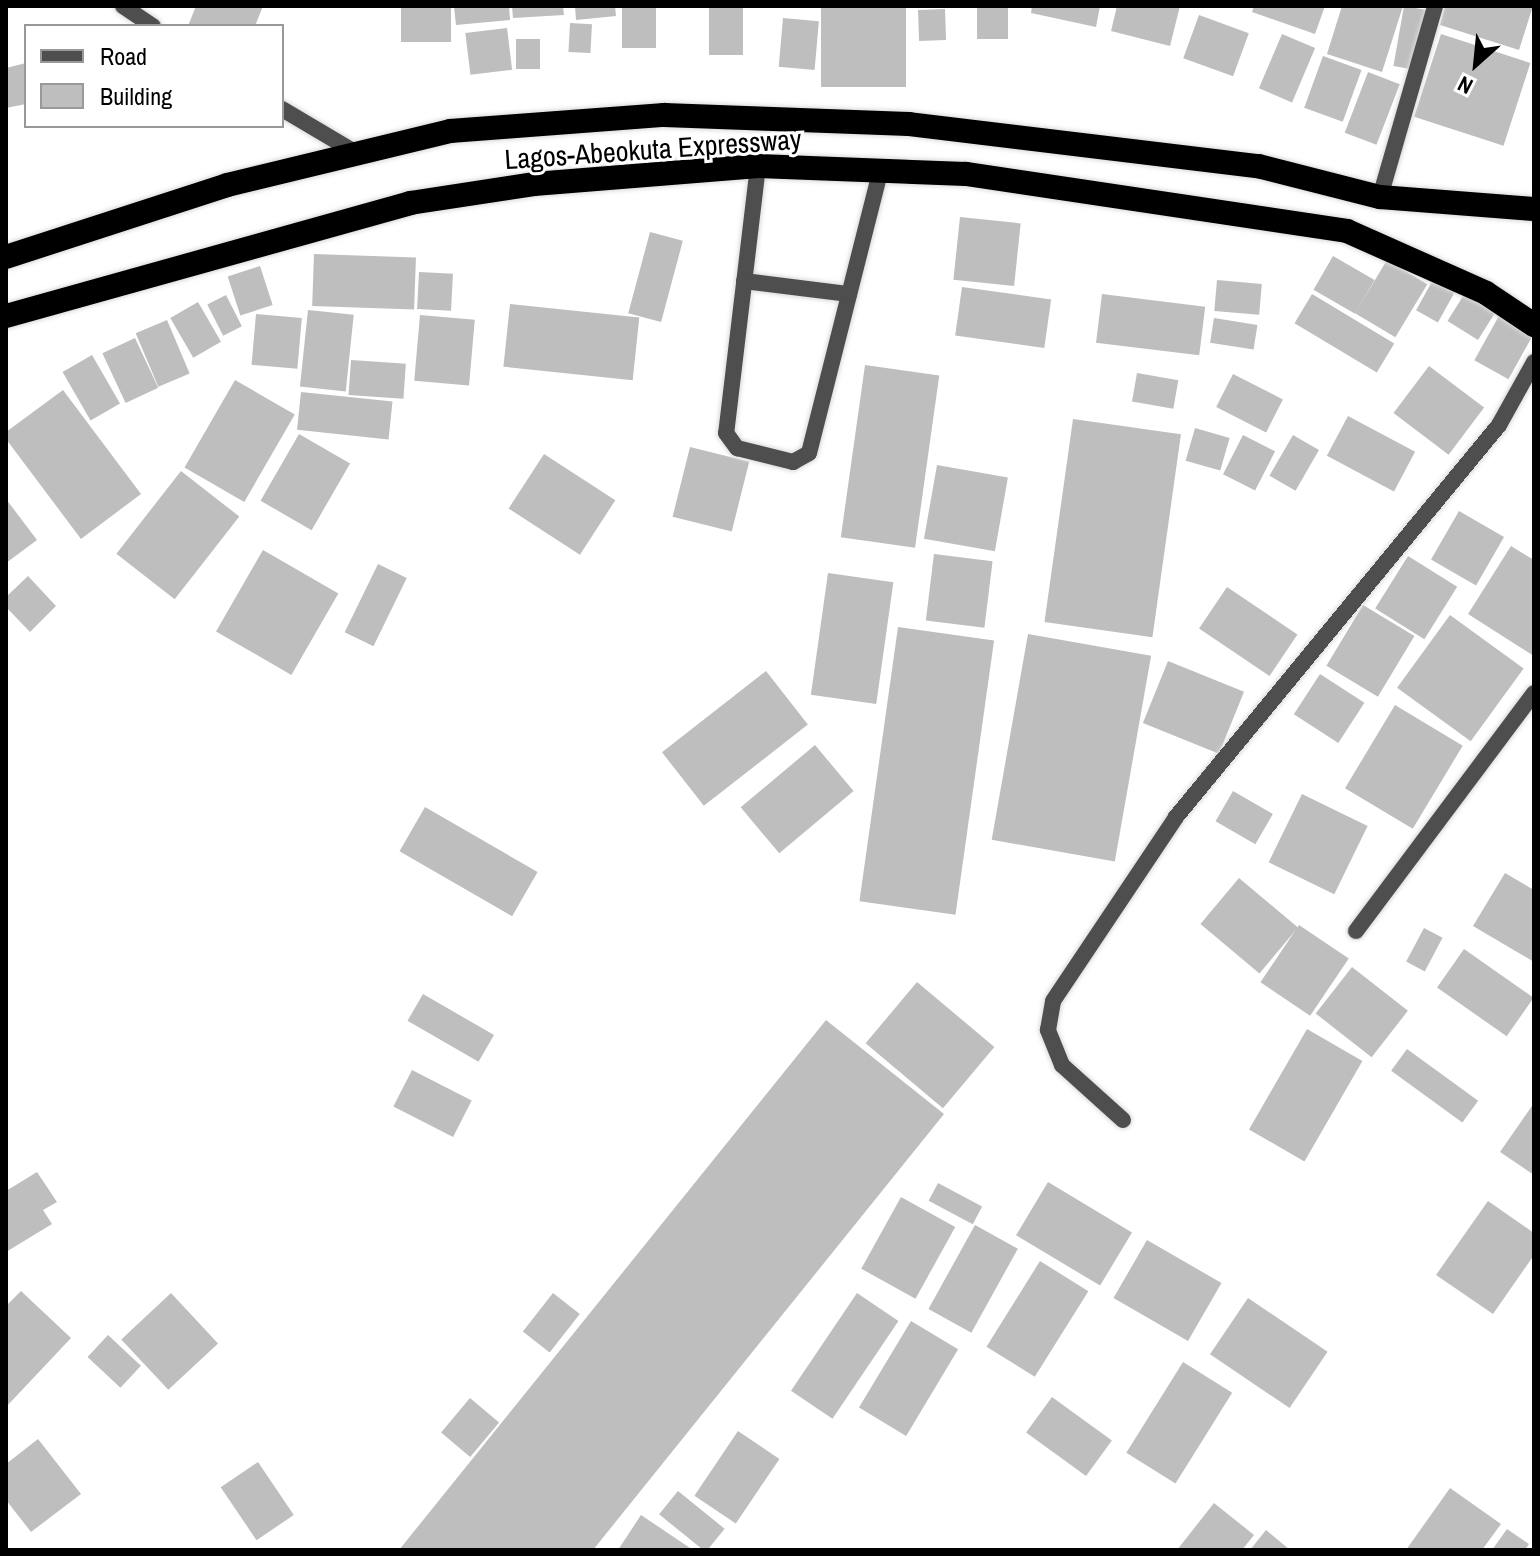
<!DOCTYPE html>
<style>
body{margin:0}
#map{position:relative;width:1540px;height:1556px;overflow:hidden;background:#fff;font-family:"Archivo Narrow",sans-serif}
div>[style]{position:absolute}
.building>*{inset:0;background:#bebebe;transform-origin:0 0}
.roads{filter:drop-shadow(0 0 2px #dbdbdb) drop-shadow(0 0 2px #dbdbdb)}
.lane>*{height:16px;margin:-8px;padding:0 8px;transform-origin:8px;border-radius:8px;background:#4e4e4e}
.street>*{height:16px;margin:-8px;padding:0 8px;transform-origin:8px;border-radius:8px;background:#4e4e4e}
.highway>*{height:24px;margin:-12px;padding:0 12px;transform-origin:12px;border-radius:12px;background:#000}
span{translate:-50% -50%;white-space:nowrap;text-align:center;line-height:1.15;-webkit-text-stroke:6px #fff;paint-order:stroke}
.street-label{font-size:28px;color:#000}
.frame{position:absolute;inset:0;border:8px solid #000;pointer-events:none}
.legend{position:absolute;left:24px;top:24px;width:260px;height:104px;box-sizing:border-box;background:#fff;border:2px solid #999;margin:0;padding:10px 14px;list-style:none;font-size:24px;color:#000}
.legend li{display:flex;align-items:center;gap:16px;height:40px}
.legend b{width:40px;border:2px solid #999}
.north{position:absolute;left:1436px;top:24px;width:80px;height:80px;-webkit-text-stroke:6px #fff;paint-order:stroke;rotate:207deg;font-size:22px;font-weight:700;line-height:32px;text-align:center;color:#000}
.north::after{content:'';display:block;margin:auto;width:28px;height:36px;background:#000;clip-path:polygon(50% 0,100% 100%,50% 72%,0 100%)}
</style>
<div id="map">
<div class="building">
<i style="clip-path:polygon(196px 6px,263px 6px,255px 26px,188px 26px)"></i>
<i style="left:401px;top:6px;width:50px;height:36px"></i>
<i style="clip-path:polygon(454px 6px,509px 6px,510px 20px,456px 25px)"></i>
<i style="clip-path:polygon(512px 6px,563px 6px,564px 15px,513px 18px)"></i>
<i style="clip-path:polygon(575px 6px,615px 6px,616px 16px,576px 20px)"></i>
<i style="left:622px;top:6px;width:34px;height:42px"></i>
<i style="left:709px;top:6px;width:34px;height:49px"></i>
<i style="left:821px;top:6px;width:85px;height:81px"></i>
<i style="left:977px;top:6px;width:31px;height:33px"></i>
<i style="clip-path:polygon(1032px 6px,1100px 6px,1096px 27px,1031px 13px)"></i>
<i style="clip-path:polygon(1117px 6px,1180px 6px,1170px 46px,1111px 31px)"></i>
<i style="clip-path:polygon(1254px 6px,1325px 6px,1315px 34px,1252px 12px)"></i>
<i style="clip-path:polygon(1342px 6px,1403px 6px,1382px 72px,1327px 54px)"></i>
<i style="left:1404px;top:6px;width:23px;height:61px;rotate:10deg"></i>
<i style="clip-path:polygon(1445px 6px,1533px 6px,1519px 50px,1440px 25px)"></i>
<i style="left:945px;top:9px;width:31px;height:27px;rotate:88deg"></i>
<i style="left:1199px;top:15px;width:53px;height:46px;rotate:20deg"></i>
<i style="left:783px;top:18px;width:36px;height:49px;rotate:5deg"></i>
<i style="left:570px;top:23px;width:22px;height:29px;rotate:3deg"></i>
<i style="left:507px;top:28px;width:42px;height:42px;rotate:83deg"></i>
<i style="left:1282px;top:34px;width:36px;height:59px;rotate:23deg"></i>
<i style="left:1441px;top:34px;width:94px;height:87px;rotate:18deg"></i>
<i style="left:516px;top:39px;width:24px;height:30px"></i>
<i style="left:1323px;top:56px;width:41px;height:55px;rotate:20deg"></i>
<i style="clip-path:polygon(26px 63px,26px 104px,6px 108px,6px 68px)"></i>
<i style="left:1368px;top:72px;width:34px;height:65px;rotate:21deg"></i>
<i style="left:960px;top:217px;width:61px;height:63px;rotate:6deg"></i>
<i style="left:650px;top:232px;width:34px;height:84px;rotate:15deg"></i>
<i style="left:314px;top:254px;width:102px;height:52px;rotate:2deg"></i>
<i style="left:1333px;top:256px;width:48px;height:39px;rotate:30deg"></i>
<i style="left:1387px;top:260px;width:47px;height:62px;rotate:31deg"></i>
<i style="left:260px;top:266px;width:41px;height:34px;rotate:72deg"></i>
<i style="left:419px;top:272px;width:34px;height:37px;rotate:3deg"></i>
<i style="left:1434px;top:278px;width:25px;height:37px;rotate:29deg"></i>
<i style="left:1217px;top:280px;width:45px;height:31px;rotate:5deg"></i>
<i style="left:962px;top:287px;width:90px;height:49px;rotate:8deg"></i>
<i style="left:1465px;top:293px;width:36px;height:33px;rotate:32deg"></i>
<i style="left:1102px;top:294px;width:104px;height:49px;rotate:7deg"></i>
<i style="left:1312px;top:294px;width:96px;height:34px;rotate:31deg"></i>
<i style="left:226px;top:295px;width:35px;height:21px;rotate:63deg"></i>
<i style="left:198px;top:302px;width:46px;height:32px;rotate:60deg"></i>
<i style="left:510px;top:304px;width:130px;height:63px;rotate:6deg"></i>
<i style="left:308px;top:310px;width:46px;height:77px;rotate:6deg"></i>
<i style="left:256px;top:314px;width:46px;height:51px;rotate:5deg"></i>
<i style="left:1500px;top:314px;width:39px;height:53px;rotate:29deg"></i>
<i style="left:420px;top:315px;width:55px;height:66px;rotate:5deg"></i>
<i style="left:1214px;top:318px;width:44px;height:25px;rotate:9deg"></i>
<i style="left:167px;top:320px;width:58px;height:34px;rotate:67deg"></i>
<i style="left:135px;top:338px;width:55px;height:36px;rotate:65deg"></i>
<i style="left:92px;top:355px;width:56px;height:34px;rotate:60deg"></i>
<i style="left:351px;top:360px;width:55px;height:35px;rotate:4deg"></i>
<i style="left:865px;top:365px;width:75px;height:174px;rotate:8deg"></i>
<i style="left:1429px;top:366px;width:69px;height:59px;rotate:37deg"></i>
<i style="left:1137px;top:373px;width:42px;height:29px;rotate:10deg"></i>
<i style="left:1233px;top:374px;width:56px;height:37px;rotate:27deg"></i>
<i style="left:235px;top:380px;width:69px;height:101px;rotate:30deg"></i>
<i style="clip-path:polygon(63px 390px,141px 494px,81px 539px,6px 439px,6px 432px)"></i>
<i style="left:301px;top:392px;width:92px;height:38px;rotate:6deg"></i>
<i style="left:1348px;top:416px;width:76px;height:45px;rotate:28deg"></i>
<i style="left:1073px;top:419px;width:109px;height:205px;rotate:8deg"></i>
<i style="left:1195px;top:428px;width:36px;height:34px;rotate:16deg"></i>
<i style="left:299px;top:434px;width:59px;height:77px;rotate:30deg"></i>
<i style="left:1243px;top:435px;width:36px;height:44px;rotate:27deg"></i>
<i style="left:1293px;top:435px;width:30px;height:47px;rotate:30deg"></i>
<i style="left:690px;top:447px;width:61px;height:72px;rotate:14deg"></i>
<i style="left:544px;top:454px;width:85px;height:65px;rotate:33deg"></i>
<i style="left:937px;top:465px;width:72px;height:75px;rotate:10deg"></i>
<i style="left:181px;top:471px;width:74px;height:105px;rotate:38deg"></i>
<i style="clip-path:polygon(6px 499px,37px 540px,6px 563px)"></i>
<i style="left:1459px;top:511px;width:52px;height:56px;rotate:30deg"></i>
<i style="clip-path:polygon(1511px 546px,1534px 560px,1534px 656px,1468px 614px)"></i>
<i style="left:263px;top:550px;width:87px;height:94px;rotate:30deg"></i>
<i style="left:934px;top:554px;width:59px;height:67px;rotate:7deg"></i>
<i style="left:1408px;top:556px;width:58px;height:62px;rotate:32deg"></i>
<i style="left:378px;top:564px;width:32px;height:76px;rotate:26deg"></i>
<i style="left:828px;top:573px;width:66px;height:123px;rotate:8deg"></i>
<i style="clip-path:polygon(28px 576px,56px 606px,30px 632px,6px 607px,6px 597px)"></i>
<i style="left:1227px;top:587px;width:85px;height:50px;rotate:34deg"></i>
<i style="left:1363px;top:605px;width:60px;height:71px;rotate:31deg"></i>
<i style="left:1450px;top:615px;width:91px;height:90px;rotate:36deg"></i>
<i style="left:898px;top:627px;width:97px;height:277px;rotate:8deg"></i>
<i style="left:1028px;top:634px;width:125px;height:209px;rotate:10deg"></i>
<i style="left:1168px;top:661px;width:82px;height:67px;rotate:22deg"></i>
<i style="left:766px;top:671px;width:68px;height:132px;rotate:52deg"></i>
<i style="left:1320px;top:674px;width:53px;height:48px;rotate:33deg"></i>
<i style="left:1395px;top:705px;width:79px;height:97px;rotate:31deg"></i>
<i style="left:815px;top:745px;width:60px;height:97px;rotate:50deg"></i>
<i style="left:1233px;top:791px;width:46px;height:35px;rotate:30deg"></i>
<i style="left:1302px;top:794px;width:73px;height:76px;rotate:26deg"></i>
<i style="left:425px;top:807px;width:130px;height:51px;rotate:30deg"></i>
<i style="clip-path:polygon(1505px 873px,1534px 890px,1534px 962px,1473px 926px)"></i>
<i style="left:1239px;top:878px;width:77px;height:60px;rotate:40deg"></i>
<i style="left:1299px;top:925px;width:60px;height:69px;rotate:34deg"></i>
<i style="left:1424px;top:928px;width:21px;height:38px;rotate:28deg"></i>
<i style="left:1464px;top:949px;width:85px;height:47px;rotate:35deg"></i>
<i style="left:1352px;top:967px;width:71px;height:59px;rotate:38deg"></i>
<i style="left:917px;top:982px;width:101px;height:80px;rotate:40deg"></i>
<i style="left:423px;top:994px;width:82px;height:31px;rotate:30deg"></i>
<i style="clip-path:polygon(826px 1020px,944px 1114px,593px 1550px,399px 1550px)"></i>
<i style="left:1307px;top:1029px;width:64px;height:116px;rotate:30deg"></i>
<i style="left:1407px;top:1049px;width:88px;height:27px;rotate:36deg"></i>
<i style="left:412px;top:1070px;width:67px;height:41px;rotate:27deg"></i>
<i style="clip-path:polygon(1534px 1103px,1534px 1175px,1500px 1152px)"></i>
<i style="clip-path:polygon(37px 1172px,57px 1202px,43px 1210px,52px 1224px,6px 1252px,6px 1191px)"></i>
<i style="left:1048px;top:1182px;width:98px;height:62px;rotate:31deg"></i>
<i style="left:938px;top:1183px;width:50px;height:20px;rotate:28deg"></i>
<i style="left:901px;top:1197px;width:62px;height:82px;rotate:29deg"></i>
<i style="clip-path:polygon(1488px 1201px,1534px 1233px,1534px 1255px,1493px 1314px,1436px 1275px)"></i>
<i style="left:975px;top:1225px;width:49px;height:96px;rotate:29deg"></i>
<i style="left:1147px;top:1240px;width:86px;height:67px;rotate:30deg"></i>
<i style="left:1040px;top:1261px;width:57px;height:101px;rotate:32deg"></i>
<i style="clip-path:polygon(21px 1291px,71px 1338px,6px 1407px,6px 1306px)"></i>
<i style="left:171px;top:1293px;width:69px;height:68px;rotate:47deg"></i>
<i style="left:553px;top:1293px;width:34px;height:49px;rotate:38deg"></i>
<i style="left:857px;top:1293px;width:50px;height:118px;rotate:34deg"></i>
<i style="left:1248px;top:1298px;width:96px;height:68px;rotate:34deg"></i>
<i style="left:911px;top:1321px;width:55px;height:101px;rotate:31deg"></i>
<i style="left:108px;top:1335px;width:45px;height:30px;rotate:43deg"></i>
<i style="left:1183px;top:1362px;width:58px;height:107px;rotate:32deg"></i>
<i style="left:1052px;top:1397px;width:74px;height:44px;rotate:36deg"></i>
<i style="left:470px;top:1398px;width:38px;height:45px;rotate:40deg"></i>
<i style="left:738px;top:1431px;width:50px;height:78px;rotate:34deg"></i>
<i style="clip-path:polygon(38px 1439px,81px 1494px,31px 1532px,6px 1500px,6px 1464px)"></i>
<i style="left:258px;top:1462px;width:64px;height:45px;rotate:56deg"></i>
<i style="clip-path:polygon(1450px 1488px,1501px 1524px,1482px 1550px,1406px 1550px)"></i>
<i style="left:678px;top:1491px;width:60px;height:30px;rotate:39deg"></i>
<i style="clip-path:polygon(1214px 1503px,1254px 1535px,1242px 1550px,1177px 1550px)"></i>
<i style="clip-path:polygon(641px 1515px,693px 1550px,618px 1550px)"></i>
<i style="clip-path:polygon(1507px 1529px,1529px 1544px,1525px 1550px,1492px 1550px)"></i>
<i style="clip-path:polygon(1266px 1530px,1290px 1550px,1250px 1550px)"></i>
</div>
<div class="roads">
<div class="lane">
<i style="left:758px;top:166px;width:269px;rotate:96.8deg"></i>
<i style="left:726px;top:433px;width:19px;rotate:54deg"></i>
<i style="left:737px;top:448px;width:58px;rotate:14deg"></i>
<i style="left:793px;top:462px;width:18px;rotate:-29deg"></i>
<i style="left:809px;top:453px;width:293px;rotate:-75.8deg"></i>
<i style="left:744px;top:281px;width:106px;rotate:7.1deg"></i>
<i style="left:1356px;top:931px;width:297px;rotate:-53.2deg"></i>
</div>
<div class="street">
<i style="left:123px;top:6px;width:36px;rotate:34deg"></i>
<i style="left:282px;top:109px;width:86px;rotate:30.7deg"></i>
<i style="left:1380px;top:197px;width:199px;rotate:-73.9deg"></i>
<i style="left:1123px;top:1120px;width:82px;rotate:-138deg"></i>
<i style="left:1062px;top:1065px;width:38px;rotate:-112deg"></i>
<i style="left:1048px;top:1030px;width:29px;rotate:-80deg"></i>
<i style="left:1053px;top:1001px;width:221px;rotate:-56.2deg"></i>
<i style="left:1176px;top:817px;width:508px;rotate:-50.51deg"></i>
<i style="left:1499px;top:425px;width:72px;rotate:-60.9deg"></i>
</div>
<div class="highway">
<i style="left:6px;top:257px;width:232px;rotate:-18deg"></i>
<i style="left:227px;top:185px;width:229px;rotate:-13.6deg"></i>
<i style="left:450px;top:131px;width:215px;rotate:-4.3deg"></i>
<i style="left:664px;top:115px;width:245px;rotate:2.1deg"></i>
<i style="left:909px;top:124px;width:352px;rotate:6.9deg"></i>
<i style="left:1258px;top:166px;width:126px;rotate:14.3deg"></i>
<i style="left:1380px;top:197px;width:154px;rotate:4.5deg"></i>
<i style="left:6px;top:316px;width:420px;rotate:-15.6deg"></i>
<i style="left:410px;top:203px;width:125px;rotate:-8.7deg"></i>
<i style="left:534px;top:184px;width:225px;rotate:-4.6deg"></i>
<i style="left:758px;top:166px;width:208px;rotate:2.2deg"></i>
<i style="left:966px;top:174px;width:385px;rotate:8.5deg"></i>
<i style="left:1347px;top:231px;width:152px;rotate:24deg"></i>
<i style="left:1486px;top:293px;width:58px;rotate:33.7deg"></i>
</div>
</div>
<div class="street-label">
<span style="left:653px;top:149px;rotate:-4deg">Lagos-Abeokuta Expressway</span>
</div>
<div class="frame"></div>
<ul class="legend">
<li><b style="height:10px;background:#4e4e4e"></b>Road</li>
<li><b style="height:22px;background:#bebebe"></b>Building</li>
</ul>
<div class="north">N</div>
</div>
